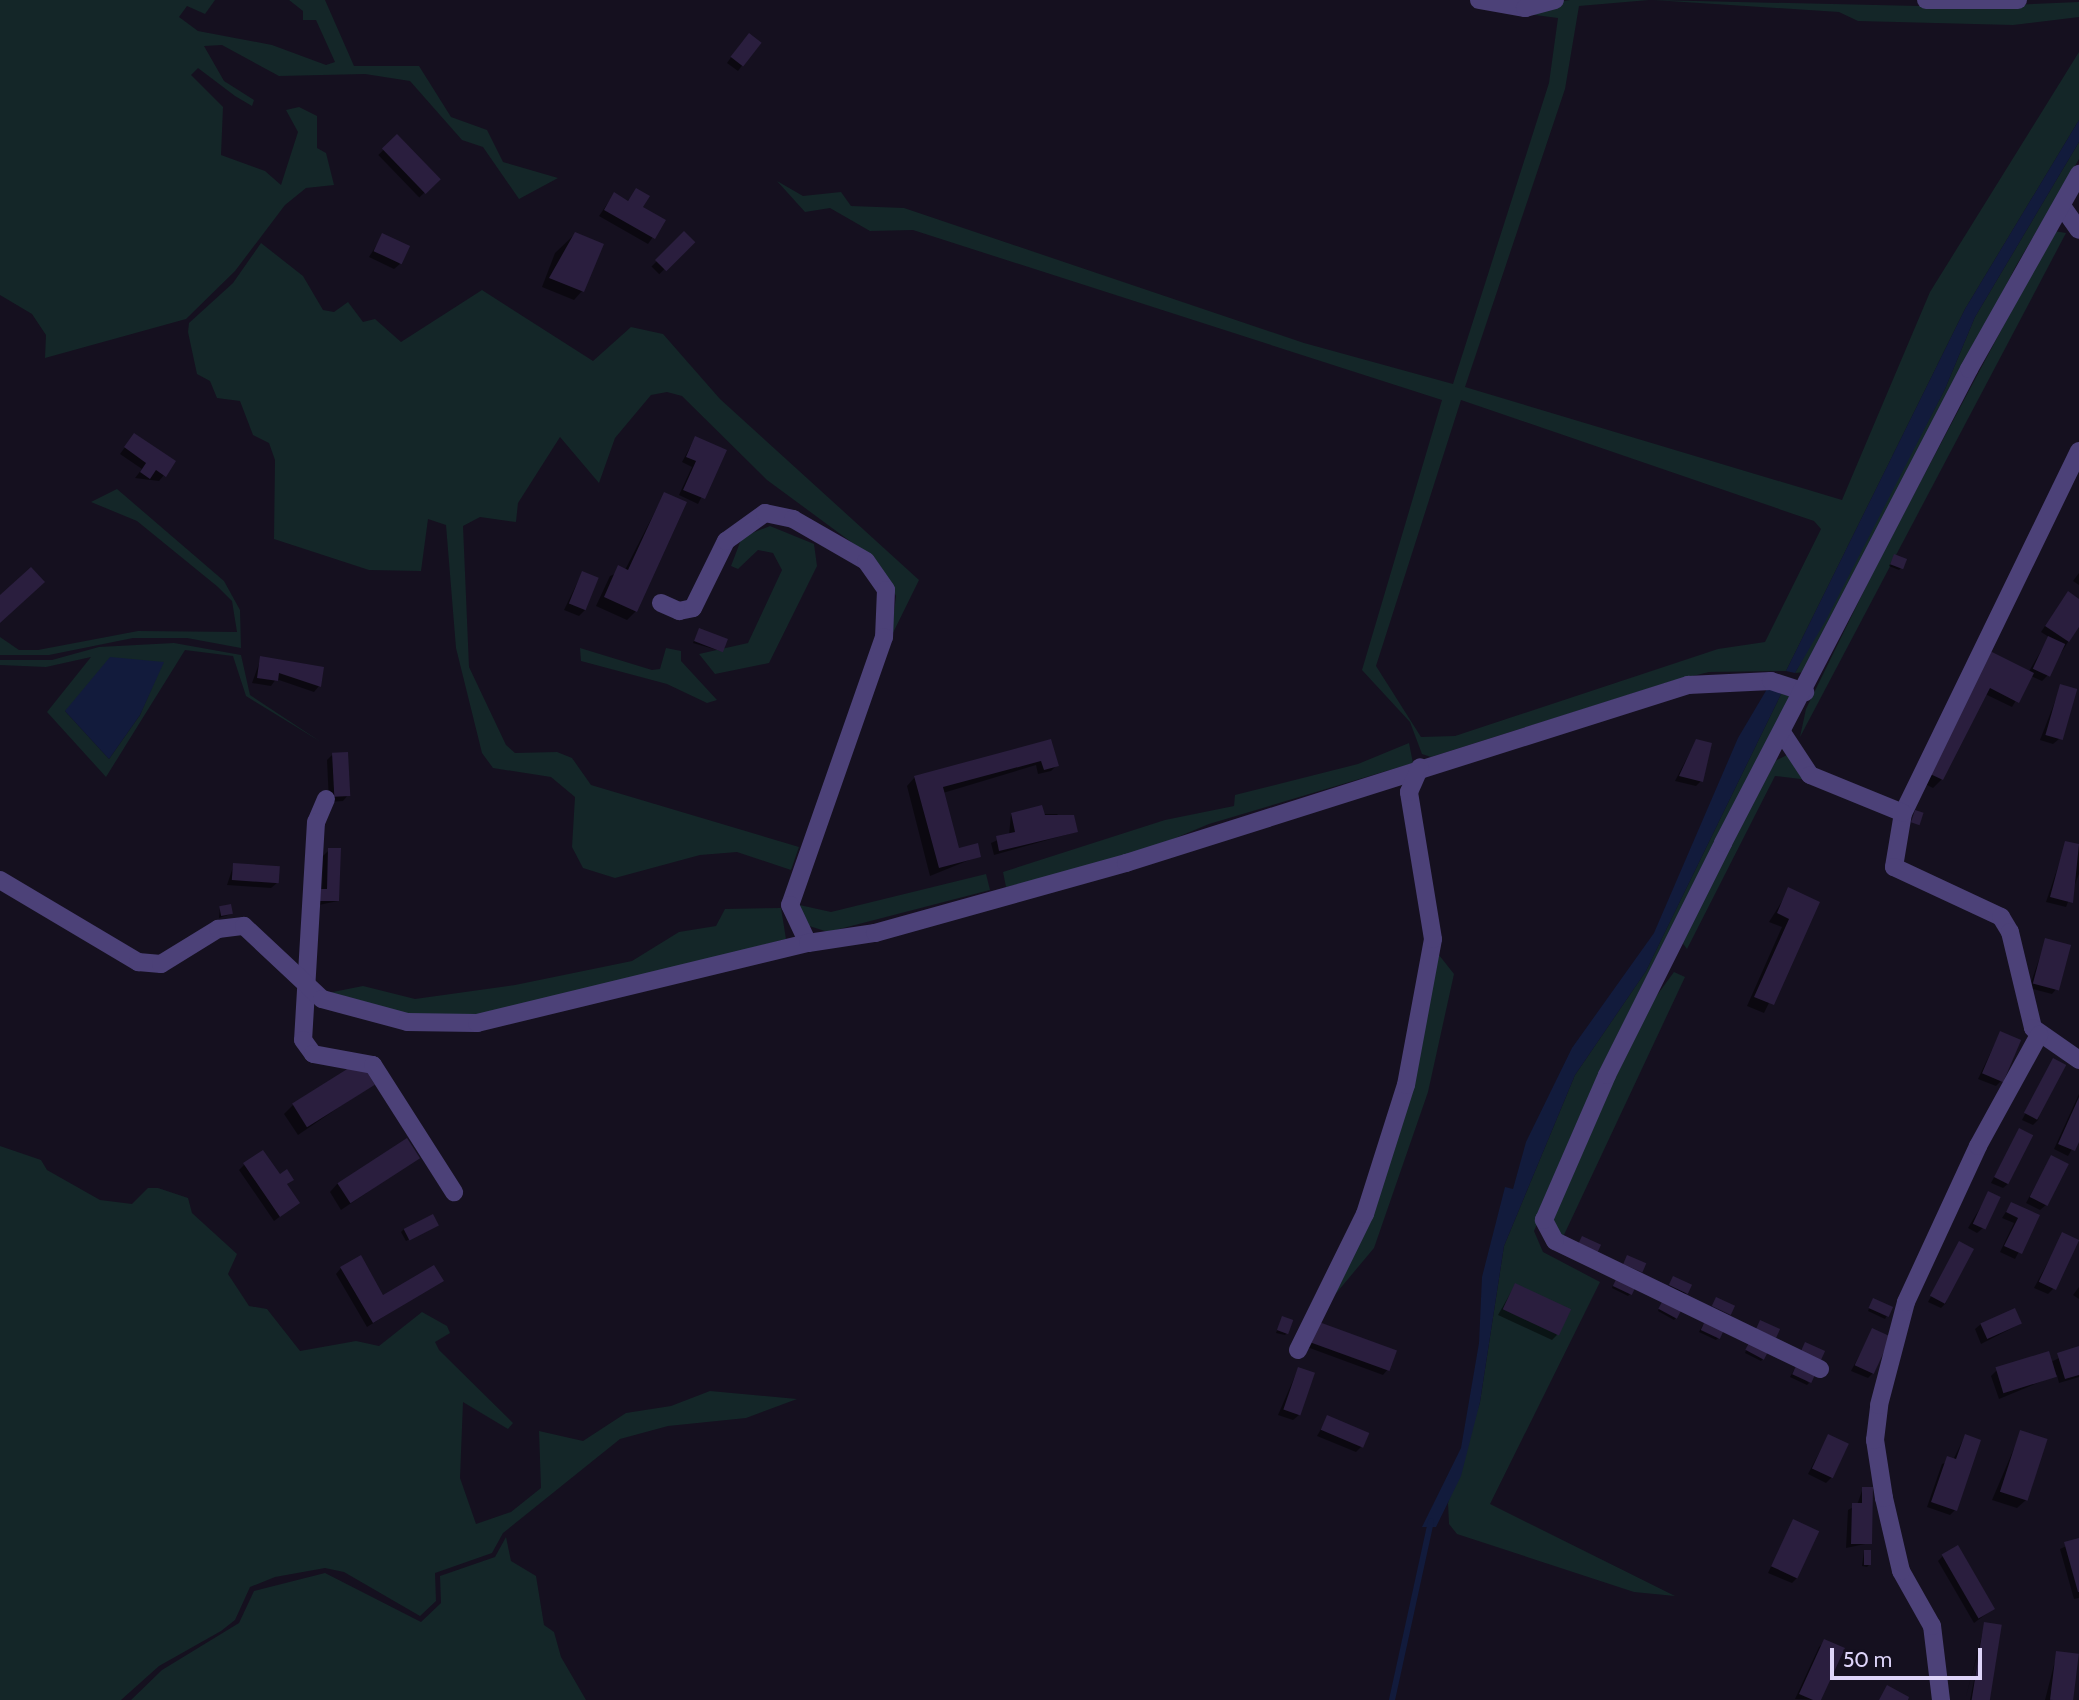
<!DOCTYPE html>
<style>
body{margin:0}
#map{position:relative;width:2079px;height:1700px;overflow:hidden;background:#15101f;font-family:Cabin,sans-serif}
div>[style]{position:absolute}
.green>*{inset:0;background:#142628}
.water>*{inset:0;background:#121b3c}
.shadow>*{inset:0;background:#0007;transform-origin:0 0}
.stream>*{height:6px;margin:-3px;padding:0 3px;transform-origin:3px;border-radius:3px;background:#121b3c}
.building>*{inset:0;background:#2a1e3e;transform-origin:0 0}
.minor>*{height:18px;margin:-9px;padding:0 9px;transform-origin:9px;border-radius:9px;background:#4c4178}
span{translate:-50% -50%;white-space:nowrap;text-align:center;line-height:1.15;-webkit-text-stroke:5px #15101f;paint-order:stroke}
.scale{position:absolute;left:1830px;top:1648px;width:152px;height:32px;box-sizing:border-box;border:4px solid #ded4f9;border-top:0;padding-left:9px;font-size:21px;line-height:24px;white-space:nowrap;color:#ded4f9;-webkit-text-stroke:5px #15101f;paint-order:stroke}
</style>
<div id="map">
<div class="green">
<i style="clip-path:polygon(0 0,215px 0,205px 14px,187px 6px,179px 17px,198px 31px,272px 45px,326px 65px,335px 62px,316px 20px,303px 20px,303px 11px,289px 0,325px 0,354px 66px,419px 66px,451px 117px,487px 130px,503px 162px,558px 178px,519px 199px,483px 147px,462px 140px,410px 81px,365px 74px,279px 76px,222px 45px,204px 46px,224px 81px,254px 100px,252px 106px,235px 96px,198px 68px,191px 75px,223px 107px,221px 155px,265px 171px,281px 185px,298px 132px,286px 110px,299px 107px,317px 116px,317px 148px,326px 153px,334px 185px,306px 188px,285px 205px,235px 271px,186px 319px,45px 358px,46px 335px,32px 314px,0 295px)"></i>
<i style="clip-path:polygon(evenodd,1570px 0,1649px 0,1579px 6px,1565px 89px,1465px 387px,1842px 500px,1930px 292px,2079px 52px,2079px 120px,1965px 309px,1786px 671px,1709px 672px,1672px 681px,1431px 757px,1422px 754px,1410px 722px,1362px 670px,1442px 400px,913px 230px,870px 231px,830px 208px,805px 212px,777px 181px,803px 196px,841px 192px,851px 206px,904px 208px,1304px 343px,1453px 384px,1549px 83px,1558px 18px,1499px 10px,1570px 0,1461px 400px,1814px 521px,1821px 529px,1765px 642px,1718px 649px,1455px 736px,1421px 737px,1376px 666px,1461px 400px)"></i>
<i style="clip-path:polygon(1653px 0,1962px 7px,2079px 2px,2079px 17px,2013px 25px,1858px 21px,1839px 12px)"></i>
<i style="clip-path:polygon(2079px 142px,2079px 159px,2016px 266px,1806px 672px,1795px 673px,1945px 389px,1975px 317px)"></i>
<i style="clip-path:polygon(2054px 231px,2066px 233px,1800px 737px,1806px 709px,1882px 554px)"></i>
<i style="clip-path:polygon(261px 243px,303px 276px,323px 310px,334px 312px,348px 302px,363px 322px,375px 319px,401px 342px,482px 290px,593px 361px,631px 327px,663px 334px,720px 399px,919px 580px,891px 637px,896px 596px,877px 561px,767px 480px,682px 396px,667px 392px,651px 395px,615px 438px,599px 483px,560px 437px,518px 503px,516px 522px,480px 517px,463px 526px,469px 667px,506px 745px,515px 753px,557px 752px,572px 758px,591px 785px,799px 847px,791px 870px,737px 852px,700px 855px,615px 878px,583px 868px,572px 847px,575px 797px,551px 777px,493px 768px,482px 753px,456px 648px,446px 525px,428px 519px,421px 571px,369px 570px,274px 539px,275px 460px,269px 443px,253px 435px,240px 401px,217px 398px,210px 381px,197px 374px,188px 332px,189px 323px,233px 283px)"></i>
<i style="clip-path:polygon(117px 489px,224px 581px,240px 610px,241px 648px,187px 638px,133px 638px,49px 655px,0 655px,0 637px,19px 650px,38px 650px,138px 631px,237px 632px,232px 601px,218px 587px,137px 521px,91px 502px)"></i>
<i style="clip-path:polygon(770px 526px,814px 544px,817px 566px,769px 663px,715px 674px,699px 654px,748px 643px,782px 570px,773px 553px,758px 550px,738px 569px,731px 566px,742px 537px)"></i>
<i style="clip-path:polygon(evenodd,174px 643px,241px 655px,250px 695px,321px 742px,246px 696px,233px 656px,185px 650px,106px 777px,47px 712px,91px 657px,46px 667px,0 665px,0 660px,52px 660px,99px 647px,174px 643px,163px 662px,140px 715px,109px 759px,65px 711px,163px 662px)"></i>
<i style="clip-path:polygon(580px 648px,652px 670px,660px 669px,666px 648px,681px 651px,681px 661px,717px 700px,707px 703px,667px 684px,581px 661px)"></i>
<i style="clip-path:polygon(1784px 688px,1791px 696px,1605px 1066px,1534px 1231px,1543px 1252px,1600px 1282px,1490px 1504px,1675px 1596px,1634px 1592px,1457px 1534px,1449px 1524px,1448px 1503px,1480px 1402px,1504px 1246px,1575px 1075px,1646px 971px)"></i>
<i style="clip-path:polygon(1409px 743px,1413px 763px,1209px 824px,1120px 861px,1006px 887px,1003px 872px,1165px 820px,1234px 806px,1235px 795px,1358px 764px)"></i>
<i style="clip-path:polygon(1789px 754px,1809px 780px,1775px 776px,1687px 949px,1681px 941px,1775px 761px)"></i>
<i style="clip-path:polygon(986px 874px,990px 890px,828px 932px,803px 924px,795px 904px,831px 912px)"></i>
<i style="clip-path:polygon(781px 908px,786px 939px,495px 1014px,400px 1014px,328px 993px,363px 986px,415px 999px,515px 985px,632px 961px,679px 932px,716px 926px,725px 909px)"></i>
<i style="clip-path:polygon(1439px 955px,1454px 974px,1428px 1092px,1374px 1248px,1333px 1297px,1359px 1241px)"></i>
<i style="clip-path:polygon(1674px 972px,1685px 977px,1563px 1237px,1553px 1230px,1552px 1209px,1649px 1006px)"></i>
<i style="clip-path:polygon(0 1146px,41px 1160px,47px 1170px,100px 1200px,132px 1204px,148px 1188px,158px 1188px,188px 1198px,192px 1213px,237px 1254px,228px 1274px,249px 1306px,267px 1309px,300px 1351px,356px 1341px,379px 1346px,422px 1312px,447px 1326px,450px 1333px,435px 1342px,439px 1350px,513px 1423px,508px 1429px,463px 1402px,460px 1478px,476px 1524px,511px 1512px,541px 1488px,539px 1431px,583px 1441px,626px 1413px,671px 1406px,710px 1391px,797px 1399px,746px 1418px,668px 1426px,620px 1439px,503px 1533px,492px 1553px,435px 1573px,436px 1601px,420px 1616px,344px 1572px,325px 1568px,275px 1577px,250px 1587px,235px 1620px,221px 1631px,159px 1666px,121px 1700px,0 1700px)"></i>
<i style="clip-path:polygon(506px 1537px,511px 1561px,536px 1576px,544px 1625px,554px 1632px,561px 1657px,586px 1700px,131px 1700px,162px 1670px,239px 1623px,254px 1591px,325px 1573px,421px 1622px,441px 1603px,440px 1576px,495px 1557px)"></i>
</div>
<div class="water">
<i style="clip-path:polygon(2079px 120px,2079px 142px,1975px 317px,1945px 389px,1826px 620px,1795px 673px,1786px 671px,1965px 309px)"></i>
<i style="clip-path:polygon(110px 657px,164px 662px,140px 715px,109px 759px,65px 711px)"></i>
<i style="clip-path:polygon(1784px 688px,1646px 971px,1575px 1075px,1504px 1246px,1480px 1402px,1461px 1476px,1436px 1527px,1422px 1527px,1461px 1448px,1479px 1343px,1482px 1277px,1505px 1187px,1513px 1189px,1526px 1142px,1572px 1048px,1654px 933px,1738px 738px,1767px 689px)"></i>
</div>
<div class="shadow">
<i style="clip-path:polygon(743px 41px,759px 43px,738px 71px,727px 63px)"></i>
<i style="left:397px;top:137px;width:59px;height:26px;rotate:46deg"></i>
<i style="clip-path:polygon(636px 190px,641px 208px,664px 221px,648px 244px,599px 216px,614px 194px,627px 202px)"></i>
<i style="clip-path:polygon(575px 234px,582px 291px,574px 300px,542px 287px,555px 253px)"></i>
<i style="left:684px;top:234px;width:11px;height:46px;rotate:45deg"></i>
<i style="clip-path:polygon(383px 235px,400px 264px,394px 269px,369px 257px)"></i>
<i style="clip-path:polygon(134px 435px,164px 475px,159px 481px,135px 478px,142px 469px,120px 454px)"></i>
<i style="clip-path:polygon(695px 438px,725px 451px,698px 504px,679px 495px,692px 467px,682px 462px)"></i>
<i style="clip-path:polygon(664px 494px,636px 611px,627px 620px,596px 606px,610px 576px,625px 570px)"></i>
<i style="clip-path:polygon(1894px 556px,1901px 568px,1899px 570px,1889px 566px)"></i>
<i style="clip-path:polygon(582px 573px,585px 610px,579px 616px,564px 610px)"></i>
<i style="clip-path:polygon(2079px 573px,2079px 585px,2073px 581px)"></i>
<i style="clip-path:polygon(2063px 599px,2079px 601px,2079px 624px,2047px 676px,2042px 681px,2031px 676px,2012px 707px,1985px 694px,1942px 779px,1933px 788px,1919px 781px,1965px 691px,2028px 673px,2049px 637px,2041px 632px)"></i>
<i style="clip-path:polygon(698px 632px,721px 651px,693px 643px)"></i>
<i style="clip-path:polygon(261px 658px,319px 686px,314px 692px,276px 679px,271px 686px,252px 683px)"></i>
<i style="clip-path:polygon(2061px 686px,2059px 739px,2053px 744px,2040px 740px)"></i>
<i style="clip-path:polygon(1050px 741px,1057px 765px,1051px 771px,1038px 774px,1036px 765px,943px 793px,958px 850px,979px 856px,930px 876px,907px 786px,915px 777px)"></i>
<i style="clip-path:polygon(1696px 741px,1701px 781px,1696px 786px,1675px 781px)"></i>
<i style="clip-path:polygon(332px 755px,348px 795px,343px 801px,329px 802px,327px 760px)"></i>
<i style="clip-path:polygon(1011px 814px,1057px 814px,1076px 832px,994px 855px,991px 843px,1009px 835px)"></i>
<i style="clip-path:polygon(2066px 843px,2079px 846px,2079px 874px,2066px 907px,2046px 902px)"></i>
<i style="clip-path:polygon(329px 850px,338px 901px,314px 906px,322px 891px,323px 856px)"></i>
<i style="clip-path:polygon(234px 864px,277px 883px,271px 888px,227px 885px)"></i>
<i style="clip-path:polygon(1789px 890px,1818px 903px,1764px 1013px,1747px 1006px,1782px 927px,1769px 922px)"></i>
<i style="clip-path:polygon(220px 908px,231px 914px,219px 918px)"></i>
<i style="clip-path:polygon(2046px 940px,2057px 988px,2052px 994px,2029px 988px)"></i>
<i style="clip-path:polygon(2000px 1033px,2001px 1081px,1996px 1086px,1978px 1079px)"></i>
<i style="clip-path:polygon(2053px 1060px,2038px 1120px,2033px 1125px,2022px 1120px)"></i>
<i style="clip-path:polygon(373px 1084px,298px 1135px,284px 1114px,293px 1105px)"></i>
<i style="clip-path:polygon(2079px 1094px,2079px 1137px,2068px 1156px,2054px 1149px)"></i>
<i style="clip-path:polygon(2019px 1130px,2009px 1183px,2003px 1188px,1991px 1183px)"></i>
<i style="clip-path:polygon(2051px 1157px,2046px 1205px,2040px 1210px,2026px 1203px)"></i>
<i style="clip-path:polygon(418px 1158px,341px 1210px,330px 1192px,338px 1183px)"></i>
<i style="clip-path:polygon(244px 1165px,292px 1179px,285px 1186px,298px 1203px,274px 1221px,239px 1170px)"></i>
<i style="clip-path:polygon(1989px 1193px,1983px 1228px,1977px 1233px,1968px 1228px)"></i>
<i style="clip-path:polygon(2011px 1204px,2038px 1216px,2015px 1259px,2000px 1252px,2014px 1223px,2002px 1218px)"></i>
<i style="clip-path:polygon(437px 1226px,406px 1241px,401px 1232px,404px 1229px)"></i>
<i style="clip-path:polygon(2063px 1234px,2053px 1289px,2048px 1294px,2034px 1288px)"></i>
<i style="clip-path:polygon(1960px 1244px,1946px 1303px,1941px 1308px,1928px 1302px)"></i>
<i style="clip-path:polygon(341px 1268px,383px 1297px,441px 1281px,367px 1327px,336px 1274px)"></i>
<i style="clip-path:polygon(1673px 1278px,1686px 1293px,1684px 1295px,1668px 1287px)"></i>
<i style="clip-path:polygon(1615px 1281px,1630px 1294px,1628px 1296px,1612px 1288px)"></i>
<i style="clip-path:polygon(1515px 1285px,1557px 1335px,1552px 1340px,1498px 1315px)"></i>
<i style="clip-path:polygon(2079px 1287px,2079px 1299px,2073px 1295px)"></i>
<i style="clip-path:polygon(1872px 1302px,1891px 1308px,1885px 1319px,1868px 1311px)"></i>
<i style="clip-path:polygon(1661px 1304px,1676px 1318px,1674px 1320px,1658px 1311px)"></i>
<i style="clip-path:polygon(1282px 1318px,1287px 1333px,1285px 1335px,1276px 1333px)"></i>
<i style="clip-path:polygon(1981px 1324px,2020px 1324px,1981px 1344px,1975px 1329px)"></i>
<i style="clip-path:polygon(1703px 1325px,1718px 1338px,1716px 1340px,1699px 1332px)"></i>
<i style="clip-path:polygon(1314px 1329px,1395px 1351px,1388px 1369px,1383px 1375px,1307px 1347px)"></i>
<i style="clip-path:polygon(1872px 1331px,1873px 1373px,1868px 1378px,1851px 1371px)"></i>
<i style="clip-path:polygon(1748px 1346px,1763px 1359px,1761px 1361px,1745px 1353px)"></i>
<i style="clip-path:polygon(2079px 1348px,2079px 1377px,2059px 1383px,2057px 1375px,1999px 1399px,1991px 1376px,1997px 1370px,2051px 1362px)"></i>
<i style="clip-path:polygon(1298px 1369px,1299px 1415px,1293px 1420px,1278px 1415px)"></i>
<i style="clip-path:polygon(1794px 1370px,1809px 1383px,1807px 1385px,1790px 1377px)"></i>
<i style="clip-path:polygon(1328px 1417px,1362px 1446px,1356px 1452px,1317px 1436px)"></i>
<i style="clip-path:polygon(2021px 1432px,2026px 1500px,2017px 1508px,1992px 1500px)"></i>
<i style="clip-path:polygon(1828px 1436px,1832px 1477px,1826px 1483px,1808px 1474px)"></i>
<i style="clip-path:polygon(1965px 1436px,1955px 1510px,1950px 1515px,1927px 1507px,1942px 1464px,1953px 1460px)"></i>
<i style="clip-path:polygon(1863px 1488px,1870px 1543px,1846px 1548px,1848px 1510px,1857px 1505px)"></i>
<i style="clip-path:polygon(1793px 1521px,1798px 1577px,1792px 1583px,1768px 1573px)"></i>
<i style="clip-path:polygon(2079px 1540px,2079px 1598px,2074px 1599px,2060px 1549px)"></i>
<i style="clip-path:polygon(1864px 1551px,1870px 1564px,1867px 1567px,1862px 1566px)"></i>
<i style="clip-path:polygon(1943px 1556px,1993px 1609px,1974px 1623px,1938px 1561px)"></i>
<i style="clip-path:polygon(1985px 1624px,2000px 1627px,1985px 1700px,1970px 1700px,1985px 1627px,1965px 1700px)"></i>
<i style="clip-path:polygon(1825px 1641px,1819px 1700px,1795px 1699px,1819px 1647px)"></i>
<i style="clip-path:polygon(2057px 1653px,2071px 1700px,2045px 1700px)"></i>
</div>
<div class="stream">
<i style="left:1392px;top:1700px;width:183px;rotate:-77.7deg"></i>
</div>
<div class="building">
<i style="left:749px;top:33px;width:16px;height:30px;rotate:38deg"></i>
<i style="left:397px;top:134px;width:63px;height:21px;rotate:46deg"></i>
<i style="clip-path:polygon(636px 188px,650px 196px,643px 207px,666px 220px,655px 239px,604px 210px,614px 192px,628px 201px)"></i>
<i style="left:684px;top:231px;width:16px;height:41px;rotate:45deg"></i>
<i style="clip-path:polygon(575px 232px,604px 244px,584px 292px,549px 278px)"></i>
<i style="left:382px;top:233px;width:31px;height:20px;rotate:25deg"></i>
<i style="clip-path:polygon(134px 433px,176px 461px,166px 477px,156px 470px,150px 479px,140px 472px,146px 463px,124px 447px)"></i>
<i style="clip-path:polygon(695px 436px,727px 450px,705px 499px,683px 490px,696px 461px,686px 457px)"></i>
<i style="clip-path:polygon(664px 492px,687px 502px,637px 612px,604px 597px,618px 565px,628px 570px)"></i>
<i style="left:1894px;top:554px;width:14px;height:11px;rotate:21deg"></i>
<i style="clip-path:polygon(31px 567px,45px 582px,0 623px,0 595px)"></i>
<i style="left:582px;top:571px;width:18px;height:35px;rotate:22deg"></i>
<i style="clip-path:polygon(2068px 591px,2079px 599px,2079px 627px,2069px 642px,2045px 626px)"></i>
<i style="left:699px;top:628px;width:31px;height:14px;rotate:21deg"></i>
<i style="left:2048px;top:636px;width:19px;height:36px;rotate:25deg"></i>
<i style="clip-path:polygon(1988px 650px,2034px 673px,2019px 703px,1990px 688px,1943px 780px,1926px 772px)"></i>
<i style="clip-path:polygon(260px 656px,324px 667px,321px 687px,279px 673px,278px 681px,257px 678px)"></i>
<i style="left:2060px;top:684px;width:18px;height:53px;rotate:16deg"></i>
<i style="clip-path:polygon(1051px 739px,1059px 766px,1044px 770px,1041px 761px,943px 787px,959px 848px,978px 843px,981px 857px,939px 868px,914px 776px)"></i>
<i style="clip-path:polygon(1696px 739px,1712px 743px,1703px 782px,1679px 776px)"></i>
<i style="left:348px;top:752px;width:44px;height:16px;rotate:87deg"></i>
<i style="clip-path:polygon(1042px 805px,1045px 815px,1074px 815px,1078px 832px,999px 851px,996px 836px,1015px 832px,1011px 813px)"></i>
<i style="left:1915px;top:810px;width:9px;height:13px;rotate:18deg"></i>
<i style="clip-path:polygon(2065px 841px,2079px 844px,2073px 903px,2050px 897px)"></i>
<i style="clip-path:polygon(328px 848px,341px 848px,339px 901px,319px 901px,319px 889px,327px 889px)"></i>
<i style="left:233px;top:863px;width:47px;height:17px;rotate:4deg"></i>
<i style="clip-path:polygon(1788px 887px,1820px 902px,1774px 1005px,1754px 997px,1789px 919px,1777px 913px)"></i>
<i style="left:231px;top:904px;width:10px;height:12px;rotate:79deg"></i>
<i style="left:2045px;top:938px;width:27px;height:47px;rotate:15deg"></i>
<i style="left:2000px;top:1031px;width:23px;height:46px;rotate:23deg"></i>
<i style="left:2053px;top:1058px;width:15px;height:62px;rotate:28deg"></i>
<i style="left:360px;top:1061px;width:28px;height:80px;rotate:58deg"></i>
<i style="clip-path:polygon(2079px 1097px,2079px 1142px,2075px 1151px,2058px 1144px)"></i>
<i style="left:2019px;top:1128px;width:16px;height:55px;rotate:27deg"></i>
<i style="left:407px;top:1138px;width:24px;height:83px;rotate:57deg"></i>
<i style="clip-path:polygon(263px 1150px,280px 1174px,287px 1169px,294px 1180px,287px 1184px,300px 1203px,280px 1217px,243px 1163px)"></i>
<i style="left:2051px;top:1155px;width:20px;height:47px;rotate:27deg"></i>
<i style="left:1988px;top:1191px;width:14px;height:36px;rotate:25deg"></i>
<i style="clip-path:polygon(2011px 1202px,2040px 1215px,2022px 1254px,2004px 1246px,2018px 1218px,2006px 1212px)"></i>
<i style="left:433px;top:1214px;width:13px;height:33px;rotate:63deg"></i>
<i style="left:2062px;top:1232px;width:19px;height:55px;rotate:25deg"></i>
<i style="left:1582px;top:1236px;width:21px;height:10px;rotate:25deg"></i>
<i style="left:1959px;top:1241px;width:17px;height:62px;rotate:28deg"></i>
<i style="clip-path:polygon(361px 1255px,383px 1295px,434px 1265px,444px 1281px,373px 1323px,340px 1267px)"></i>
<i style="left:1627px;top:1255px;width:21px;height:10px;rotate:23deg"></i>
<i style="left:1673px;top:1276px;width:21px;height:10px;rotate:25deg"></i>
<i style="left:1617px;top:1277px;width:21px;height:10px;rotate:25deg"></i>
<i style="left:1515px;top:1283px;width:62px;height:29px;rotate:25deg"></i>
<i style="left:1716px;top:1297px;width:21px;height:10px;rotate:25deg"></i>
<i style="left:1873px;top:1298px;width:22px;height:11px;rotate:24deg"></i>
<i style="left:1663px;top:1300px;width:21px;height:10px;rotate:28deg"></i>
<i style="left:2015px;top:1308px;width:17px;height:38px;rotate:66deg"></i>
<i style="left:1282px;top:1316px;width:12px;height:15px;rotate:20deg"></i>
<i style="left:1760px;top:1320px;width:22px;height:10px;rotate:24deg"></i>
<i style="left:1705px;top:1321px;width:21px;height:10px;rotate:25deg"></i>
<i style="left:1319px;top:1322px;width:83px;height:22px;rotate:20deg"></i>
<i style="left:1872px;top:1328px;width:21px;height:41px;rotate:25deg"></i>
<i style="left:1750px;top:1341px;width:21px;height:10px;rotate:28deg"></i>
<i style="left:1805px;top:1342px;width:22px;height:10px;rotate:24deg"></i>
<i style="clip-path:polygon(2079px 1346px,2079px 1375px,2065px 1379px,2057px 1353px)"></i>
<i style="left:2049px;top:1351px;width:27px;height:56px;rotate:73deg"></i>
<i style="left:1796px;top:1366px;width:21px;height:9px;rotate:25deg"></i>
<i style="left:1298px;top:1367px;width:18px;height:45px;rotate:19deg"></i>
<i style="left:1327px;top:1415px;width:46px;height:16px;rotate:23deg"></i>
<i style="left:2020px;top:1430px;width:29px;height:65px;rotate:18deg"></i>
<i style="left:1828px;top:1434px;width:23px;height:38px;rotate:25deg"></i>
<i style="clip-path:polygon(1965px 1434px,1981px 1440px,1957px 1511px,1931px 1502px,1947px 1456px,1956px 1459px)"></i>
<i style="clip-path:polygon(1862px 1487px,1873px 1487px,1872px 1544px,1851px 1544px,1852px 1503px,1862px 1503px)"></i>
<i style="left:1793px;top:1519px;width:29px;height:52px;rotate:25deg"></i>
<i style="clip-path:polygon(2079px 1538px,2079px 1592px,2078px 1592px,2064px 1542px)"></i>
<i style="left:1958px;top:1545px;width:74px;height:19px;rotate:60deg"></i>
<i style="left:1864px;top:1550px;width:7px;height:15px"></i>
<i style="left:1984px;top:1622px;width:18px;height:80px;rotate:9deg"></i>
<i style="clip-path:polygon(1824px 1639px,1845px 1648px,1821px 1700px,1813px 1700px,1799px 1694px)"></i>
<i style="left:2056px;top:1651px;width:23px;height:49px;rotate:7deg"></i>
<i style="clip-path:polygon(1887px 1685px,1909px 1697px,1908px 1700px,1879px 1700px)"></i>
</div>
<div class="minor">
<i style="left:1479px;top:0;width:47px;rotate:9.9deg"></i>
<i style="left:1525px;top:8px;width:31px;rotate:-15deg"></i>
<i style="left:1926px;top:0;width:92px"></i>
<i style="left:2062px;top:206px;width:29px;rotate:55deg"></i>
<i style="left:2079px;top:451px;width:403px;rotate:115.9deg"></i>
<i style="left:1903px;top:813px;width:55px;rotate:99.5deg"></i>
<i style="left:1894px;top:867px;width:118px;rotate:25deg"></i>
<i style="left:2001px;top:917px;width:17px;rotate:59deg"></i>
<i style="left:2010px;top:932px;width:99px;rotate:76.5deg"></i>
<i style="left:2033px;top:1028px;width:56px;rotate:34.8deg"></i>
<i style="left:661px;top:603px;width:20px;rotate:24deg"></i>
<i style="left:679px;top:611px;width:14px;rotate:-12deg"></i>
<i style="left:693px;top:608px;width:75px;rotate:-63.8deg"></i>
<i style="left:726px;top:541px;width:48px;rotate:-35.7deg"></i>
<i style="left:765px;top:513px;width:29px;rotate:12deg"></i>
<i style="left:793px;top:519px;width:84px;rotate:29.9deg"></i>
<i style="left:866px;top:561px;width:35px;rotate:55deg"></i>
<i style="left:886px;top:590px;width:47px;rotate:92.4deg"></i>
<i style="left:884px;top:637px;width:284px;rotate:109.3deg"></i>
<i style="left:790px;top:905px;width:42px;rotate:64.7deg"></i>
<i style="left:1783px;top:734px;width:49px;rotate:56.6deg"></i>
<i style="left:1810px;top:775px;width:100px;rotate:22.2deg"></i>
<i style="left:326px;top:799px;width:25px;rotate:113deg"></i>
<i style="left:316px;top:822px;width:218px;rotate:93.4deg"></i>
<i style="left:303px;top:1040px;width:17px;rotate:54deg"></i>
<i style="left:313px;top:1054px;width:61px;rotate:10.4deg"></i>
<i style="left:373px;top:1065px;width:151px;rotate:57.5deg"></i>
<i style="left:0;top:880px;width:161px;rotate:30.7deg"></i>
<i style="left:138px;top:962px;width:23px;rotate:5deg"></i>
<i style="left:161px;top:964px;width:67px;rotate:-31.6deg"></i>
<i style="left:218px;top:929px;width:26px;rotate:-7deg"></i>
<i style="left:244px;top:926px;width:107px;rotate:43.1deg"></i>
<i style="left:322px;top:999px;width:88px;rotate:15.1deg"></i>
<i style="left:407px;top:1022px;width:70px;rotate:0.8deg"></i>
<i style="left:477px;top:1023px;width:341px;rotate:-13.6deg"></i>
<i style="left:808px;top:943px;width:68px;rotate:-8.5deg"></i>
<i style="left:875px;top:933px;width:261px;rotate:-15.6deg"></i>
<i style="left:1126px;top:863px;width:590px;rotate:-17.57deg"></i>
<i style="left:1688px;top:685px;width:83px;rotate:-2.8deg"></i>
<i style="left:1771px;top:681px;width:36px;rotate:18deg"></i>
<i style="left:1298px;top:1350px;width:152px;rotate:-63.8deg"></i>
<i style="left:1365px;top:1214px;width:135px;rotate:-72.4deg"></i>
<i style="left:1406px;top:1085px;width:148px;rotate:-79.5deg"></i>
<i style="left:1433px;top:939px;width:149px;rotate:-99.3deg"></i>
<i style="left:1409px;top:792px;width:27px;rotate:-66deg"></i>
<i style="left:1820px;top:1369px;width:294px;rotate:-154.2deg"></i>
<i style="left:1555px;top:1241px;width:24px;rotate:-118deg"></i>
<i style="left:1544px;top:1220px;width:158px;rotate:-66.5deg"></i>
<i style="left:1607px;top:1075px;width:259px;rotate:-63.4deg"></i>
<i style="left:1723px;top:843px;width:534px;rotate:-62.57deg"></i>
<i style="left:1969px;top:369px;width:224px;rotate:-60.6deg"></i>
<i style="left:1941px;top:1700px;width:75px;rotate:-96.9deg"></i>
<i style="left:1932px;top:1626px;width:63px;rotate:-119.4deg"></i>
<i style="left:1901px;top:1571px;width:75px;rotate:-103.1deg"></i>
<i style="left:1884px;top:1498px;width:59px;rotate:-98.8deg"></i>
<i style="left:1875px;top:1440px;width:35px;rotate:-83deg"></i>
<i style="left:1879px;top:1405px;width:106px;rotate:-75.3deg"></i>
<i style="left:1906px;top:1302px;width:172px;rotate:-65.2deg"></i>
<i style="left:1978px;top:1146px;width:127px;rotate:-61.2deg"></i>
</div>
<div class="scale">50 m</div>
</div>
